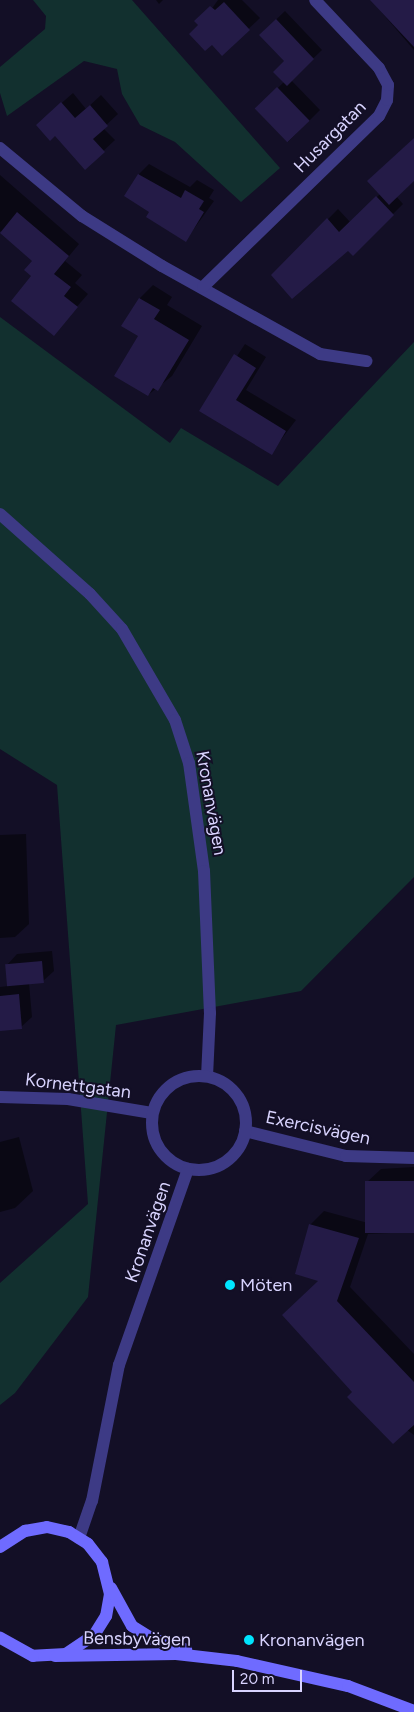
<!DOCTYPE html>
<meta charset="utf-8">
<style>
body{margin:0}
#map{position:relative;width:414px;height:1712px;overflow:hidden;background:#130f26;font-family:Figtree,sans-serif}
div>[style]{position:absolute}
.green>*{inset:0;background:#12302f}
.shadow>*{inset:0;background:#0007}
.building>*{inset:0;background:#241b47;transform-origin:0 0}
.minor>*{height:12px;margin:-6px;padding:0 6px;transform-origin:6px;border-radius:6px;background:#3d3a85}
.tertiary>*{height:12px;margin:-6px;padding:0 6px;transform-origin:6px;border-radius:6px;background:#3d3a85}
.tertiary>.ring{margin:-6px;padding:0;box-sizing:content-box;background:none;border:12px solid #3d3a85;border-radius:50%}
.secondary>*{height:12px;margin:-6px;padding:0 6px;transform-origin:6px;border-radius:6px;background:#6f6bff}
.dots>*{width:14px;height:14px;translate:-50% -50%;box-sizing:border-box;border:2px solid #130f26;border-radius:50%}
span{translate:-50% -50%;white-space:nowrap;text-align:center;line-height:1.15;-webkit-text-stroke:4px #130f26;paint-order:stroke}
.street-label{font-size:18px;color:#d9d4ff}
.poi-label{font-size:18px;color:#d9d4ff}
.left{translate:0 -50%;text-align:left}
.scale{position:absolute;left:232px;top:1670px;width:70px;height:22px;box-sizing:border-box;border:2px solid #d9d4ff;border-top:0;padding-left:6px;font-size:15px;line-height:18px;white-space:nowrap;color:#d9d4ff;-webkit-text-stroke:4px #130f26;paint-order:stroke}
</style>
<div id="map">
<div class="green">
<i style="clip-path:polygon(33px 0,132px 0,280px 168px,241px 202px,175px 142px,140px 125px,122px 94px,117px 69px,84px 61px,7px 116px,0 93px,0 67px,45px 29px,46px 16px)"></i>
<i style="clip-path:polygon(0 317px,170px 443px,181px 428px,278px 486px,414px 342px,414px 877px,301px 991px,116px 1025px,88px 1297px,15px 1393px,0 1405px,0 1283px,88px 1204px,57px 785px,0 749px)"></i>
</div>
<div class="shadow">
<i style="clip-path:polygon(156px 0,163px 0,159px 4px)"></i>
<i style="clip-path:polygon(218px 0,242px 0,260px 18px,222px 54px,200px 25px)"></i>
<i style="clip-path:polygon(371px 0,414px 0,414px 50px)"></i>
<i style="clip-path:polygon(285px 11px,322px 50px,291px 80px,320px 110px,288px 142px,256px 109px,284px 82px,285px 61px,260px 35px)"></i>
<i style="clip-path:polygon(73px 93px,86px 109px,101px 95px,118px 114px,103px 128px,115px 140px,85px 168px,48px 115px)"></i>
<i style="clip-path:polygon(414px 138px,414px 179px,396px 196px,403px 204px,353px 254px,349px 249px,273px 275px,338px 209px,351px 223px,380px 194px)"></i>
<i style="clip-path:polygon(149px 164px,190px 187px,197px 180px,214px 190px,209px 198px,214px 201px,186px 240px,151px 212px,139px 174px)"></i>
<i style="clip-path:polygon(0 175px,79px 244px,65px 261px,82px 275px,75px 283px,88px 294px,53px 334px,33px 276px,33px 261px,0 231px)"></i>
<i style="clip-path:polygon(153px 285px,172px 297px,167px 305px,202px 326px,172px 376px,148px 395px,140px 298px)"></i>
<i style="clip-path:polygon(245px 344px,266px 357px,246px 390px,296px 420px,271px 453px,201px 411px)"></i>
<i style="clip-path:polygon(26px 834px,29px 924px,15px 937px,0 938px,0 835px)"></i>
<i style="clip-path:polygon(52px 951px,54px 971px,43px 981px,29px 983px,32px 1017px,21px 1027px,0 1029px,0 987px,8px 986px,7px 965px,17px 954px)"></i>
<i style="clip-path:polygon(19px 1137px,33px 1191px,15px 1208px,0 1212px,0 1142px)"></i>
<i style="clip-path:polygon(414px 1167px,414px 1232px,368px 1234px,350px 1287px,414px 1354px,414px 1435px,354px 1392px,320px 1280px,310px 1225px,324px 1211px,368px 1223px,366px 1183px,381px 1169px)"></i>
</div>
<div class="building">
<i style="clip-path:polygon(370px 0,414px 0,414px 47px)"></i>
<i style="clip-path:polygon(224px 2px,250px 30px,222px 56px,212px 45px,205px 51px,189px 34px,198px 25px,194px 21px,210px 6px,215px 10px)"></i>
<i style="clip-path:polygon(276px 19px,314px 59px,287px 86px,273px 72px,284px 61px,259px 35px)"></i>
<i style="left:277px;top:87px;width:47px;height:31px;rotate:46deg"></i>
<i style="clip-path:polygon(61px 102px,75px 118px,90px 105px,108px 126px,93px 139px,105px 152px,85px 170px,55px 136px,50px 141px,36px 125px)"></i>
<i style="clip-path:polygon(414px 138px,414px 181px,389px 205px,367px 181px)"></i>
<i style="clip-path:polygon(138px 174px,181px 198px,185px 190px,204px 201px,199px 209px,204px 212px,186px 242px,146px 217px,149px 212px,124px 196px)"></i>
<i style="clip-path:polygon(376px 196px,394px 215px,353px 256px,348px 251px,292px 299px,271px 275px,327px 218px,339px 232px)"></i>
<i style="clip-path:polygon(17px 212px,69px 256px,54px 274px,71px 287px,64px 296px,78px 307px,54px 336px,11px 301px,31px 276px,24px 270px,32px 261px,0 233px)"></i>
<i style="clip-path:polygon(139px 298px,160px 310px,154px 319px,189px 340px,158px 391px,153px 388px,148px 396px,114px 376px,138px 336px,121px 326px)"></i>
<i style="clip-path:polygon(234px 354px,256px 368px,236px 400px,286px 431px,272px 455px,199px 411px)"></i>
<i style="left:42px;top:961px;width:22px;height:37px;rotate:85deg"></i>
<i style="clip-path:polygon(19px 994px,22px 1029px,0 1031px,0 996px)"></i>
<i style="left:414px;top:1181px;width:52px;height:49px;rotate:90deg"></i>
<i style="clip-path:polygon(309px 1224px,359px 1238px,337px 1301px,414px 1382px,414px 1425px,393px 1444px,347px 1397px,352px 1392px,282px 1315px,318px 1281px,295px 1274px)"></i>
</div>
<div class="minor">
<i style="left:0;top:148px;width:107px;rotate:39.7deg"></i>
<i style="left:82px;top:216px;width:94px;rotate:32deg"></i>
<i style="left:162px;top:266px;width:181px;rotate:29.1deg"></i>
<i style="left:320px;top:354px;width:47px;rotate:8.7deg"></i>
<i style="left:203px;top:287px;width:245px;rotate:-44.2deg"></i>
<i style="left:379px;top:116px;width:18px;rotate:-63deg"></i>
<i style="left:387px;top:100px;width:15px;rotate:-86deg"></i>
<i style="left:388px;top:85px;width:19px;rotate:-118deg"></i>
<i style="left:379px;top:68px;width:93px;rotate:-133.3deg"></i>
<i style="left:0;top:1097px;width:68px;rotate:1.7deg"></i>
<i style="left:68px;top:1099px;width:85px;rotate:9.5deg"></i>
<i style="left:245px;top:1131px;width:104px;rotate:13.9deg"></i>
<i style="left:346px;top:1156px;width:68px;rotate:1.7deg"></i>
</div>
<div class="tertiary">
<i style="left:0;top:514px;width:120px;rotate:41.6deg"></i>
<i style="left:90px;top:594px;width:47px;rotate:47.6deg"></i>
<i style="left:122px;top:629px;width:105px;rotate:59.8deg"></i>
<i style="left:175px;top:720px;width:45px;rotate:72deg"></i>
<i style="left:189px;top:763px;width:109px;rotate:82.1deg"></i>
<i style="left:204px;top:871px;width:142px;rotate:87.6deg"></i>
<i style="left:210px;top:1013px;width:63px;rotate:92.7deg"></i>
<i class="ring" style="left:152px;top:1076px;width:82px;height:82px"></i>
<i style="left:79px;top:1538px;width:39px;rotate:-71deg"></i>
<i style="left:92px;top:1501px;width:139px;rotate:-78.8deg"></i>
<i style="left:119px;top:1365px;width:208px;rotate:-70.6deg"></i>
</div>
<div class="secondary">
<i style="left:0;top:1547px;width:30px;rotate:-33deg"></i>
<i style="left:25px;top:1531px;width:22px;rotate:-10deg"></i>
<i style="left:47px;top:1527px;width:23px;rotate:13deg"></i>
<i style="left:69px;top:1532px;width:22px;rotate:32deg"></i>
<i style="left:88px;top:1544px;width:23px;rotate:52deg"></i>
<i style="left:102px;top:1562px;width:33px;rotate:76deg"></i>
<i style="left:110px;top:1594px;width:22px;rotate:100deg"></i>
<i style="left:106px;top:1616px;width:22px;rotate:122deg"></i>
<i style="left:94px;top:1635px;width:34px;rotate:146deg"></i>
<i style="left:66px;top:1654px;width:33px;rotate:177deg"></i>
<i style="left:33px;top:1656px;width:38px;rotate:-151deg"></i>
<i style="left:111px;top:1588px;width:43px;rotate:61.1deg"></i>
<i style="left:132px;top:1626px;width:25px;rotate:32deg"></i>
<i style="left:153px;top:1639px;width:35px;rotate:18deg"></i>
<i style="left:55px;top:1656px;width:121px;rotate:-0.9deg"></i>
<i style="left:176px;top:1654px;width:61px;rotate:6.5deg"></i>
<i style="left:237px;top:1661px;width:114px;rotate:12.7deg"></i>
<i style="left:348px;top:1686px;width:71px;rotate:20.7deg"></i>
</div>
<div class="dots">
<i style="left:230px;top:1285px;background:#00e5ff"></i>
<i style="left:249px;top:1640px;background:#00e5ff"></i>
</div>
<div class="street-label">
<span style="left:330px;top:137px;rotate:-45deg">Husargatan</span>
<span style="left:211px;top:803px;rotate:80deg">Kronanvägen</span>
<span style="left:78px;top:1086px;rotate:7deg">Kornettgatan</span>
<span style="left:318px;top:1128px;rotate:12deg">Exercisvägen</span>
<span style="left:148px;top:1232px;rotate:-71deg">Kronanvägen</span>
<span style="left:137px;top:1639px;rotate:1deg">Bensbyvägen</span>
</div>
<div class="poi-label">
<span class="left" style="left:240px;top:1285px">Möten</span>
<span class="left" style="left:259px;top:1640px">Kronanvägen</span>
</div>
<div class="scale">20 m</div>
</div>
